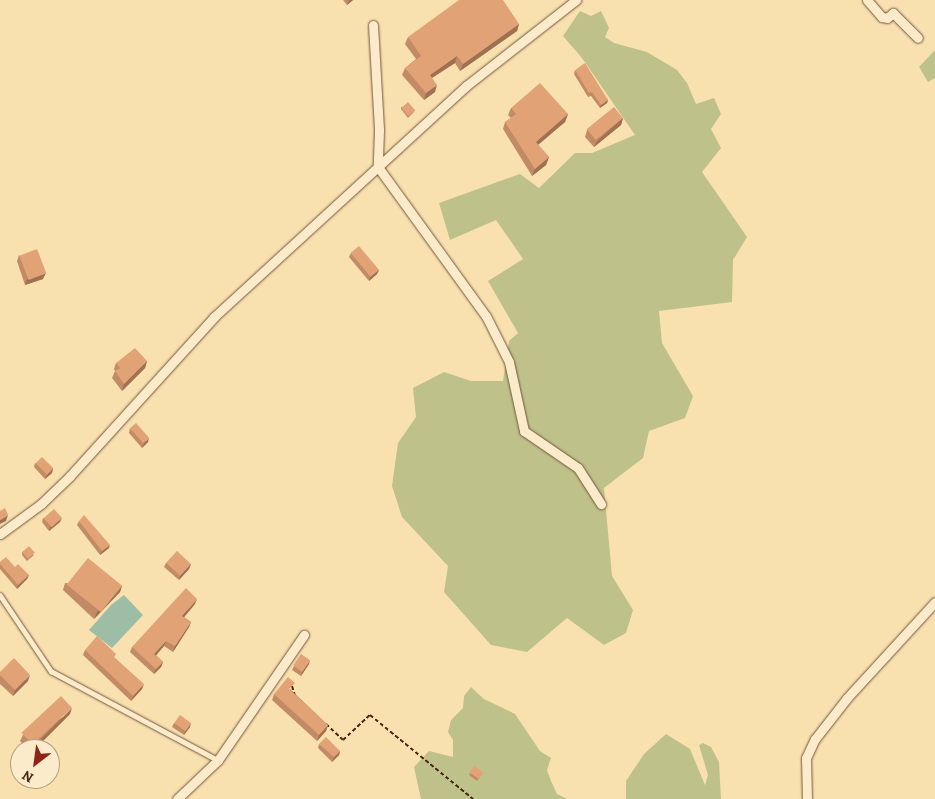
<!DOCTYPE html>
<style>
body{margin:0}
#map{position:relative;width:935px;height:799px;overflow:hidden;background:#f9e0af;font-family:Alegreya,serif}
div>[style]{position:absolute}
.green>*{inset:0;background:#bec28a}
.water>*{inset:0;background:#9ebda7}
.path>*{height:2px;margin-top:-1px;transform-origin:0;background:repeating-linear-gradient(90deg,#462813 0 4px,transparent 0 6.5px)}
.roads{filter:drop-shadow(0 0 1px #73563a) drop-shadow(0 0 1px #73563a)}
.lane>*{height:4.5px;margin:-2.25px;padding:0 2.25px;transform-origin:2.25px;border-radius:2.25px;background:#fbebcb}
.street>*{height:9px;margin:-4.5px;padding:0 4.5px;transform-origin:4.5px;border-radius:4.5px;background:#fbebcb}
.wall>*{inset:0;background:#c28b65}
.shaded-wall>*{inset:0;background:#9e7153}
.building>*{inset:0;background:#e1a276;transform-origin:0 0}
span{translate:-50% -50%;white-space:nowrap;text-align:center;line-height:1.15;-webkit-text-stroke:4px #fbebcb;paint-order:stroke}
.north{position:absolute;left:10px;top:739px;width:50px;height:50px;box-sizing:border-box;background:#fbebcb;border:1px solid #b39d81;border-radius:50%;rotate:210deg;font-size:14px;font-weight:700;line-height:20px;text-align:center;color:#462813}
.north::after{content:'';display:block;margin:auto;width:18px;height:22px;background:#8f2418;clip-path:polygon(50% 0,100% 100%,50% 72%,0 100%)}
</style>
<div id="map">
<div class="green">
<i style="clip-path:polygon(580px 11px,591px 16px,601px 11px,609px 28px,605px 37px,614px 43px,647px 52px,677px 70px,687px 83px,696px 104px,714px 98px,721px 114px,711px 129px,721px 148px,702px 172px,747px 237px,733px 260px,732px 302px,659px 311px,662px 343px,693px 396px,685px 418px,649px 431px,643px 458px,604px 488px,612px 576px,633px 610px,626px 633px,604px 645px,567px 618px,527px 652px,491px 645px,444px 592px,448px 566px,402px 517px,392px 486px,398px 443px,416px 417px,413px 388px,444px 372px,471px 381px,503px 381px,509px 341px,518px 333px,488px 281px,523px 259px,496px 220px,450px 240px,439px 203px,520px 174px,539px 188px,575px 153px,592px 153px,635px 135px,582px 58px,563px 36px)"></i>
<i style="clip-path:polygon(935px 50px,935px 78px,928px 82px,919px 67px)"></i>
<i style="clip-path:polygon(471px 687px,484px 699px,515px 714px,540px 751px,551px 758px,547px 770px,551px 781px,557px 794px,567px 799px,421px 799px,414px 767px,429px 751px,453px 757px,453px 740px,448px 732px,451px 720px,463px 708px,464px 696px)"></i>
<i style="clip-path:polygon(666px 734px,690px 749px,705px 785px,708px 775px,699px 745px,703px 743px,711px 747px,719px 762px,721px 799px,626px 799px,626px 781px,644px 754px)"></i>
</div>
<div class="water">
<i style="clip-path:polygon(124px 595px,143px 615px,112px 648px,89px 630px,111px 605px)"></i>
</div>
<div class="path">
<i style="left:292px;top:686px;width:10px;rotate:73deg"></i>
<i style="left:326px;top:724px;width:23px;rotate:43deg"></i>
<i style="left:343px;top:740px;width:37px;rotate:-43deg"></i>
<i style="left:370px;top:715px;width:133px;rotate:39.2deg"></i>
</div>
<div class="roads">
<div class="lane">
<i style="left:0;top:595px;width:92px;rotate:56.1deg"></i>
<i style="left:51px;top:671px;width:189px;rotate:28.1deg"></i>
</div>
<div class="street">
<i style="left:867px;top:0;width:23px;rotate:49deg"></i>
<i style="left:882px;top:17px;width:5px;rotate:11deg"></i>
<i style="left:887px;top:18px;width:8px;rotate:-40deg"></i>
<i style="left:893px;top:13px;width:35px;rotate:45deg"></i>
<i style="left:373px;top:25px;width:105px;rotate:86.7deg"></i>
<i style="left:379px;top:130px;width:37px;rotate:92deg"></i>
<i style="left:378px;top:167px;width:184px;rotate:54.1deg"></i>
<i style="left:486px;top:316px;width:51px;rotate:63.4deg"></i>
<i style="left:509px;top:362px;width:71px;rotate:77.7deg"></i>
<i style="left:524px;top:431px;width:65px;rotate:34.4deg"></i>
<i style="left:578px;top:468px;width:43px;rotate:57.4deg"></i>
<i style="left:0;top:534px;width:51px;rotate:-36.2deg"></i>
<i style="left:41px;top:504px;width:40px;rotate:-44deg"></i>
<i style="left:70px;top:476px;width:215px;rotate:-47.8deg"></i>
<i style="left:214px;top:317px;width:342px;rotate:-42.5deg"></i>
<i style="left:466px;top:86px;width:140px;rotate:-38deg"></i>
<i style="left:177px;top:799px;width:57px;rotate:-43.6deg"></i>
<i style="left:218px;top:760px;width:152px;rotate:-55.5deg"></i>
<i style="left:807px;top:799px;width:41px;rotate:-91.4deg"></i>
<i style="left:806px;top:758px;width:21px;rotate:-65deg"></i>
<i style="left:815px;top:739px;width:52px;rotate:-52deg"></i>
<i style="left:847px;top:698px;width:130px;rotate:-47.5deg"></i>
</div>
</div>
<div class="wall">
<i style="clip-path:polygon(343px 0,353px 0,347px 5px)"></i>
<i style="clip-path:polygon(519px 24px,517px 31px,460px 71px,455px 63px,432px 78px,435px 92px,424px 100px,402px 75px,405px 68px,416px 59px,405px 44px,408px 37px)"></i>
<i style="clip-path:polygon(575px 70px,608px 100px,607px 103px,600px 108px,591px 96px,588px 97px,574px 74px)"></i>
<i style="clip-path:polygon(401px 107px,415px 110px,414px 112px,408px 118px,401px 109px)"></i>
<i style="clip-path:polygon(511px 108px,568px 114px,565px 122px,538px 145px,549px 157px,546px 165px,532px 176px,503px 129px,505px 122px,511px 118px,508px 115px)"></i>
<i style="clip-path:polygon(623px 118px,621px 125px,594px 147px,585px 137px,587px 130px)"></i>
<i style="clip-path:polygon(351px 253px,379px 270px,377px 274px,369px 281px,349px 257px)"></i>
<i style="clip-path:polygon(19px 255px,43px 279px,25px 285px,17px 261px)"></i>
<i style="clip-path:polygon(147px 361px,145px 368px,122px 391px,112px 378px,115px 371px,114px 369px,116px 363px)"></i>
<i style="clip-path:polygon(130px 428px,148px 442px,142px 448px,129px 433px)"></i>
<i style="clip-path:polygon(35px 463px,53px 468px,52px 473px,45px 479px,34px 467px)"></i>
<i style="clip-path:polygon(43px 518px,60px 522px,49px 531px,42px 522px)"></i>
<i style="clip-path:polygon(79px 521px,109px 548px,100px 555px,77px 525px)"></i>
<i style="clip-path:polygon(22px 552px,34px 555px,27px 561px,22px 555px)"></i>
<i style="clip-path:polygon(0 562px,29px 575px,27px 579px,17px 589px,0 569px)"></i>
<i style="clip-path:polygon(166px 563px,191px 564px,189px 569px,179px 580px,164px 567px)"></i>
<i style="clip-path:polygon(65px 583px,122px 586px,120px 592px,94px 619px,63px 590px)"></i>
<i style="clip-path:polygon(195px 604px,184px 617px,191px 622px,189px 627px,173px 652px,164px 646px,156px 655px,163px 662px,161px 667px,154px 674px,130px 652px,132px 647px)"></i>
<i style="clip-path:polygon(85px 650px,115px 658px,142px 689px,131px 701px,83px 655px)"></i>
<i style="clip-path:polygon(309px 664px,301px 676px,292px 670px,294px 666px)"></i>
<i style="clip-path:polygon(0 672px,28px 681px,13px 696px,0 684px)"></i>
<i style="clip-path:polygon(292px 689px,291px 690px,328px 725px,326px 731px,317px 741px,272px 700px,274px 694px)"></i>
<i style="clip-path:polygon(70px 714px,35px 749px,28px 749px,20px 741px,23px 735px)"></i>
<i style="clip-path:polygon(174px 723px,190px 727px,184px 735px,172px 727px)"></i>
<i style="clip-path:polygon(319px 744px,340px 751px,339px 755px,332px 762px,318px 748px)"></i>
<i style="clip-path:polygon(483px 772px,477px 781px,469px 775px,470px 773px)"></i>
</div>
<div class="shaded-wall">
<i style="clip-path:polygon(349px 0,353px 0,347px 5px)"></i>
<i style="clip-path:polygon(519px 24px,517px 31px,460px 71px,463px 64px)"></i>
<i style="clip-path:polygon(457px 56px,455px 63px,427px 81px,430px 75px)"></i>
<i style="clip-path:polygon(437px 85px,435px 92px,424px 100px,426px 93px)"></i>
<i style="clip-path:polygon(608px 100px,607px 103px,600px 108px,601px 105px)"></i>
<i style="clip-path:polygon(568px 114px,565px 122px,533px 149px,536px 142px)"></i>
<i style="clip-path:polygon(623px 118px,621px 125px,594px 147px,597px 141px)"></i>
<i style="clip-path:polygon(549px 157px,546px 165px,532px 176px,535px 169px)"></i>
<i style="clip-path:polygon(379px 270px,377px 274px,369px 281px,370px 277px)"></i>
<i style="clip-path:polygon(46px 273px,43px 279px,25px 285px,27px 279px)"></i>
<i style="clip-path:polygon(147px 361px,145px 368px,122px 391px,124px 384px)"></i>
<i style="clip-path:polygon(149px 438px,148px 442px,142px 448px,144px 443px)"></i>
<i style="clip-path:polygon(53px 468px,52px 473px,45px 479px,47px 475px)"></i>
<i style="clip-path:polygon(8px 515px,6px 521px,0 524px,0 520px)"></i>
<i style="clip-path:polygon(62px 518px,60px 522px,49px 531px,50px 527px)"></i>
<i style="clip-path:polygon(110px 545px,109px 548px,100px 555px,102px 551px)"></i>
<i style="clip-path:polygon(191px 564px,189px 569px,179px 580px,180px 576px)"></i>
<i style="clip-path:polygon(29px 575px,27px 579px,17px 589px,18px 585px)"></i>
<i style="clip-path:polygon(122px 586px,120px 592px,94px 619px,97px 612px)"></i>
<i style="clip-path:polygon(197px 599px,195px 604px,180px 622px,182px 616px)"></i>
<i style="clip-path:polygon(191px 622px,189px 627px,173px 652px,175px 646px)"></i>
<i style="clip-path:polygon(166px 641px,164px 646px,153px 659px,154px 654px)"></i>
<i style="clip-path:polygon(310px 660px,309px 664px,301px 676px,302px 672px)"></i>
<i style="clip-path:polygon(163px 662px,161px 667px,154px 674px,156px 669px)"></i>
<i style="clip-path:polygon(30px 675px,28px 681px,13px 696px,15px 690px)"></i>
<i style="clip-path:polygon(144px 684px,142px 689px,131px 701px,133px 696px)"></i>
<i style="clip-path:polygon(72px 708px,70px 714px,35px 749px,33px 749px,34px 746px)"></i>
<i style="clip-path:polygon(191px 723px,190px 727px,184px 735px,185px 731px)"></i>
<i style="clip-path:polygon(328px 725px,326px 731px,317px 741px,319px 735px)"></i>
<i style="clip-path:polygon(340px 751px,339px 755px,332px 762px,334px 757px)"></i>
</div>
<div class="building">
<i style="clip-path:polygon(459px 0,503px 0,519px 24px,463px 64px,457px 56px,430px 75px,437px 85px,426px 93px,405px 68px,421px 56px,408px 37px)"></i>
<i style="clip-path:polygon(585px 63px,608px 100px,601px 105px,592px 92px,589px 93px,575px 70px)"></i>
<i style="clip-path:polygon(540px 83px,568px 114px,536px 142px,549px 157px,535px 169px,505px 122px,516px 114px,511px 108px)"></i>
<i style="left:408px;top:102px;width:11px;height:9px;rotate:49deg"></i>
<i style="left:614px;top:107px;width:14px;height:35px;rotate:51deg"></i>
<i style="left:359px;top:246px;width:31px;height:11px;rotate:50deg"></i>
<i style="left:37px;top:249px;width:26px;height:19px;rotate:69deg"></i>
<i style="clip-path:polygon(135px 348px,147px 361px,124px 384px,115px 371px,120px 368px,116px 363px)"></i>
<i style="left:136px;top:423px;width:20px;height:8px;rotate:49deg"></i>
<i style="left:42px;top:457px;width:16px;height:9px;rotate:45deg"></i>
<i style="clip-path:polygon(5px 508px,8px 515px,0 520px,0 510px,0 511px)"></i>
<i style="left:54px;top:509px;width:12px;height:14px;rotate:48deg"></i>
<i style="clip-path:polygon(84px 515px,110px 545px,102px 551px,79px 521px)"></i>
<i style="left:29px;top:546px;width:9px;height:9px;rotate:49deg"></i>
<i style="left:177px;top:551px;width:19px;height:16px;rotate:43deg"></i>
<i style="clip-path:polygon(6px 557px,15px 567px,18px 564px,29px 575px,18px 585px,0 564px,0 562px)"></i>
<i style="left:88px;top:558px;width:44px;height:34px;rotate:39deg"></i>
<i style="clip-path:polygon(186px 588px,197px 599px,182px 616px,191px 622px,175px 646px,166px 641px,154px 654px,163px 662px,156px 669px,132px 647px)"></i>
<i style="clip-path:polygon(97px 636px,116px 654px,114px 657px,144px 684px,133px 696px,85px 650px)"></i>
<i style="left:301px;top:654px;width:11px;height:14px;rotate:34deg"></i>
<i style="clip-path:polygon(14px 658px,30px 675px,15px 690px,0 675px,0 672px)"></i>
<i style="clip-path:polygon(288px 677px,295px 683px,289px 689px,328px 725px,319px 735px,274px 694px)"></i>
<i style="left:61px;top:696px;width:16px;height:54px;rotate:47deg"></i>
<i style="left:180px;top:715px;width:14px;height:10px;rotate:36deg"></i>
<i style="clip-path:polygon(326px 737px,340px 751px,334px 757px,319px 744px)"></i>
<i style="left:474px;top:766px;width:11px;height:8px;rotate:34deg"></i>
</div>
<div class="north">N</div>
</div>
